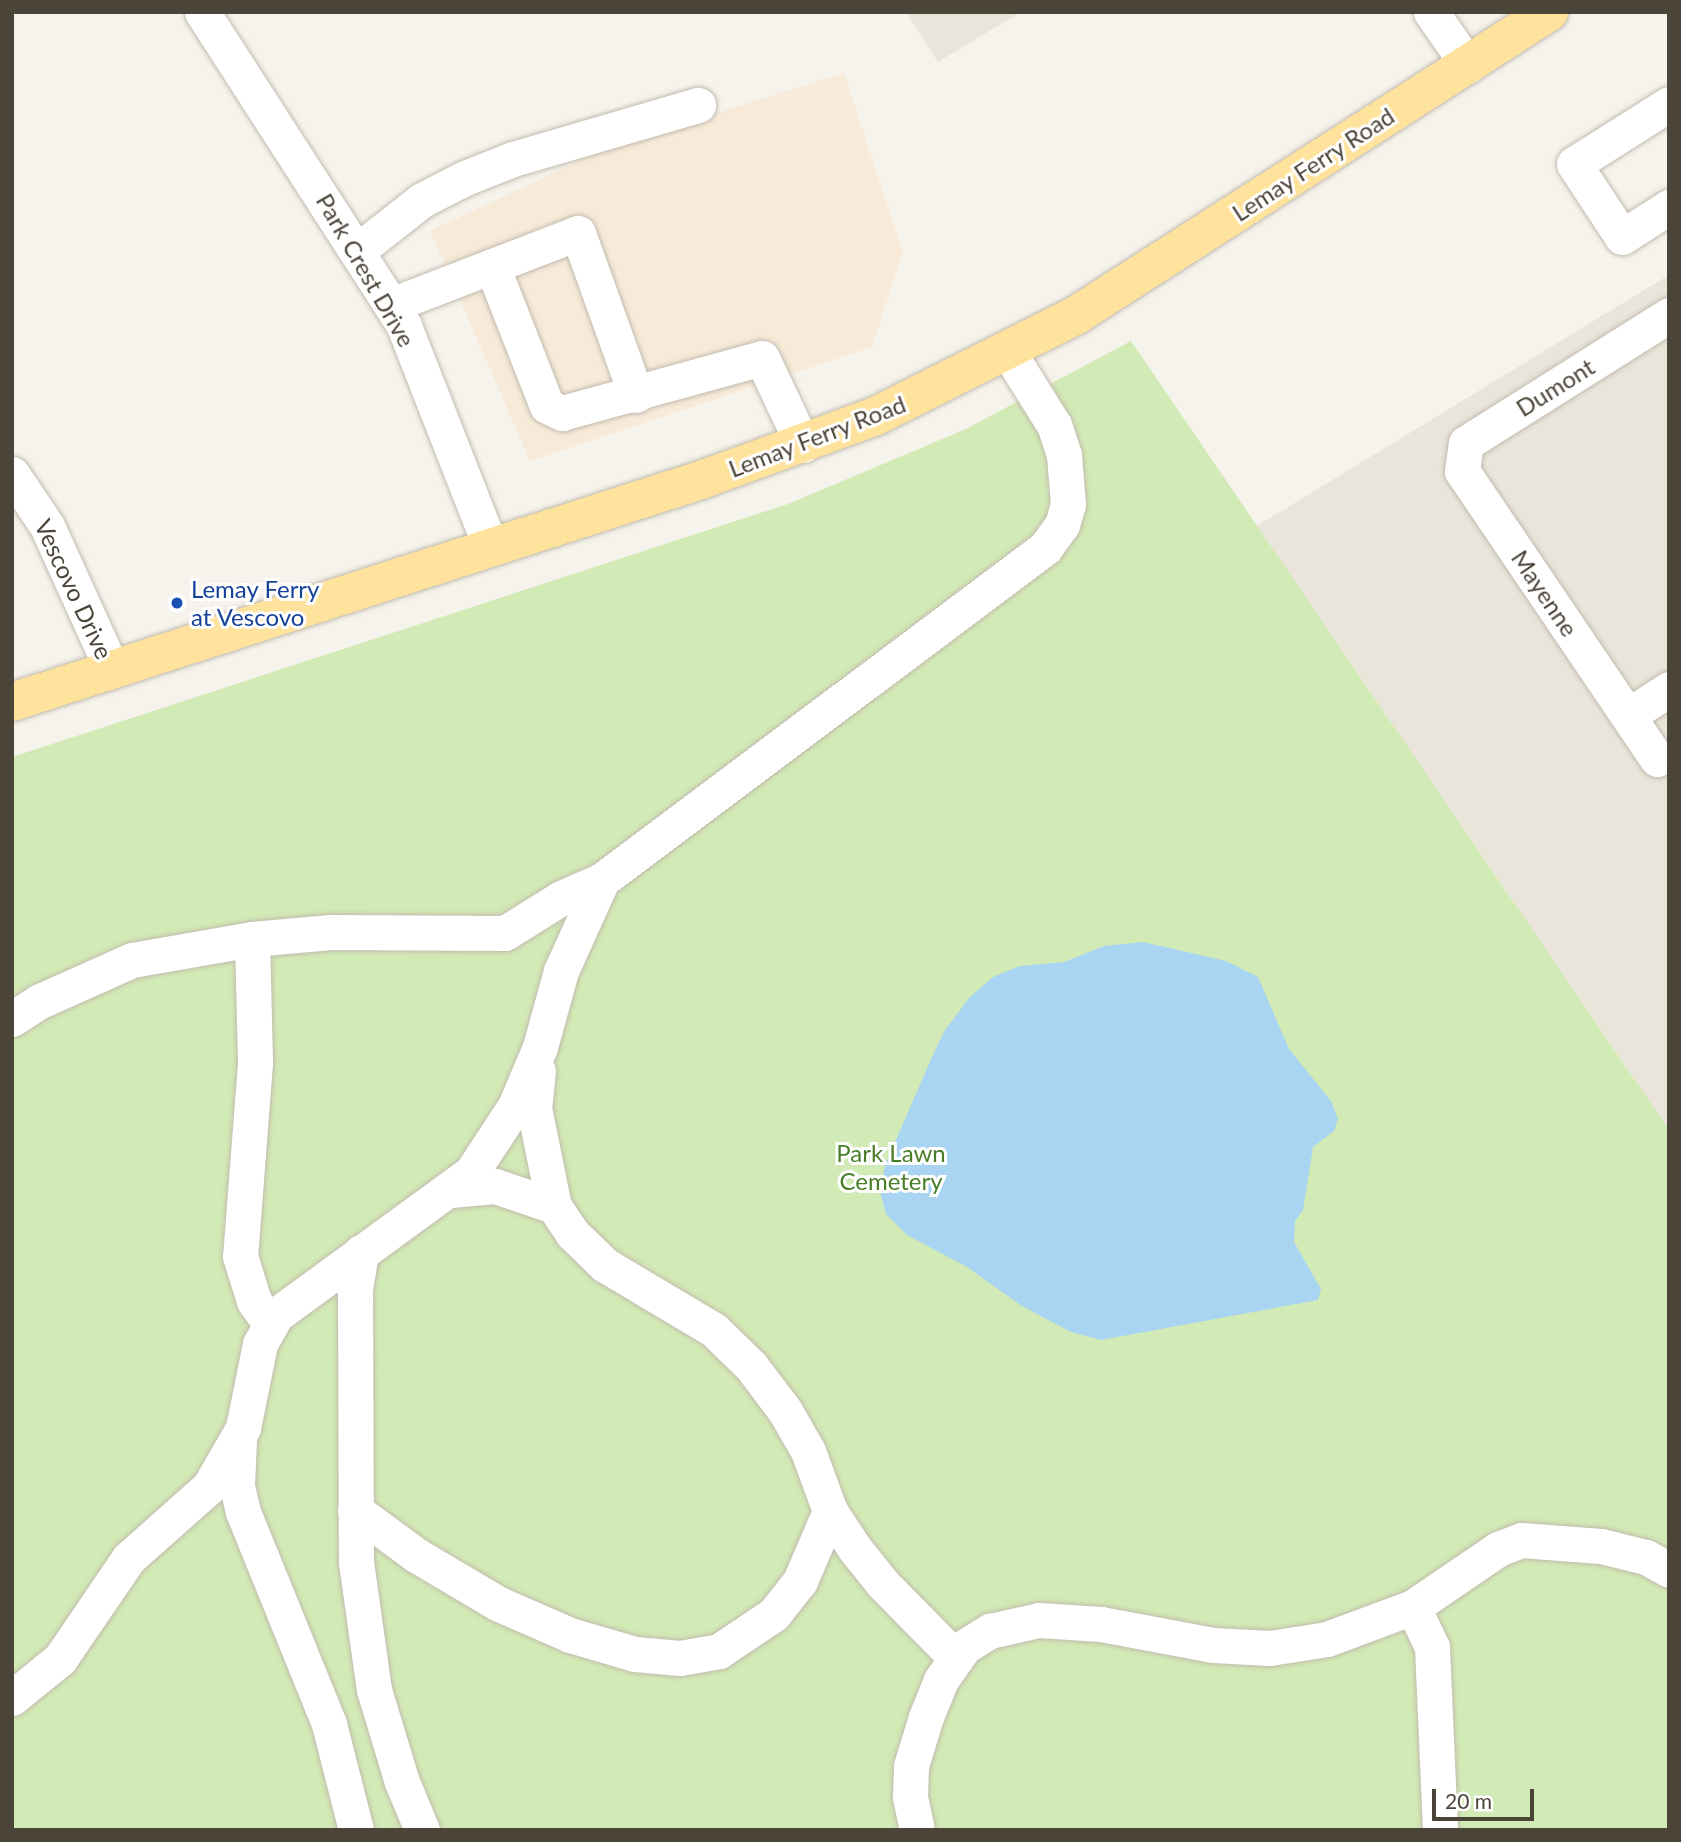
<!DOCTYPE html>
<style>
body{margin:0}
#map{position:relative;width:1681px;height:1842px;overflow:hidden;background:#f6f3ec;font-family:Lato,sans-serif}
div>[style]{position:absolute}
.residential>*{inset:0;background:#eae5da}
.commercial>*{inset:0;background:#f7ead8}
.green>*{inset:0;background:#d2eab5}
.water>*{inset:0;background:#a9d4f2}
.roads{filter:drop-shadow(0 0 2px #c2bbae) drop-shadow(0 0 2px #c2bbae)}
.minor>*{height:35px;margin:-17.5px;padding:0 17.5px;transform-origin:17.5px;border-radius:17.5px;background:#fff}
.major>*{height:38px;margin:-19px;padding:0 19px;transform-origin:19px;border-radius:19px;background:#ffe39c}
.dots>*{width:19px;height:19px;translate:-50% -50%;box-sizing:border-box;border:4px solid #fff;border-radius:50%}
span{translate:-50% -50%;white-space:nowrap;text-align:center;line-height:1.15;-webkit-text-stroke:6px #fff;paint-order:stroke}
.street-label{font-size:24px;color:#4b4439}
.transit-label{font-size:24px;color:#164399}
.left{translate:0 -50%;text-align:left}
.park-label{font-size:24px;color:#4a7f2a}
.frame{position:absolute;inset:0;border:14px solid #4b4439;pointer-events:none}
.scale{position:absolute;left:1432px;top:1789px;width:102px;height:32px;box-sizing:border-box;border:4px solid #4b4439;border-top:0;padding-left:9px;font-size:21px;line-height:24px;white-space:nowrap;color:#4b4439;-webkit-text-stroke:5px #fff;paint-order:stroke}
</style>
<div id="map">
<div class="residential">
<i style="clip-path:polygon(906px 12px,1021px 12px,938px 62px)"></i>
<i style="clip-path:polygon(1669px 275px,1669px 1130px,1257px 526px)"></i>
</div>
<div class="commercial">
<i style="clip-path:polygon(844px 73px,903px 252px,872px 347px,530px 461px,430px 231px,609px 147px)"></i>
</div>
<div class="green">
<i style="clip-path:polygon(1131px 341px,1669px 1130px,1669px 1830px,12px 1830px,12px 757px,788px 504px,966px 429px)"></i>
</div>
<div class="water">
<i style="clip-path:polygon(1143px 942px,1226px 961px,1258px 977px,1289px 1049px,1331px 1101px,1338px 1119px,1334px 1131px,1313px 1147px,1303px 1210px,1295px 1221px,1294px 1242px,1321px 1289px,1318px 1300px,1101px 1340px,1071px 1332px,1022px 1306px,967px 1267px,907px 1235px,886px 1214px,880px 1192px,885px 1165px,932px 1057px,945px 1030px,970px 997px,993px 977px,1020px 966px,1064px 962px,1104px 946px)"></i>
</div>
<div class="roads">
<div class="minor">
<i style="left:202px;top:12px;width:373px;rotate:57.2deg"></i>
<i style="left:404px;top:326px;width:238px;rotate:68.6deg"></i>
<i style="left:1431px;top:12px;width:65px;rotate:55.1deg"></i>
<i style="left:1669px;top:104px;width:112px;rotate:147.7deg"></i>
<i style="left:1574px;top:164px;width:87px;rotate:56.7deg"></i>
<i style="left:1622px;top:237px;width:56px;rotate:-32.6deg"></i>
<i style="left:357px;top:251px;width:83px;rotate:-38.1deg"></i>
<i style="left:422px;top:200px;width:48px;rotate:-27.1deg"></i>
<i style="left:465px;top:178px;width:52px;rotate:-21.6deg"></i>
<i style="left:513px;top:159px;width:193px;rotate:-16.3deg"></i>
<i style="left:492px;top:266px;width:150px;rotate:68.6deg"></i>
<i style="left:547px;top:406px;width:17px;rotate:25deg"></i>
<i style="left:562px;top:413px;width:207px;rotate:-15.4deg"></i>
<i style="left:762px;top:358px;width:96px;rotate:64.8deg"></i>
<i style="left:391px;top:305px;width:200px;rotate:-21.1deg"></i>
<i style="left:578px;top:233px;width:172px;rotate:70.3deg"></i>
<i style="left:12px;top:474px;width:63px;rotate:56.1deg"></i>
<i style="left:47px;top:526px;width:157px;rotate:65.6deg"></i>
<i style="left:1629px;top:715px;width:48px;rotate:-33deg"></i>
<i style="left:1657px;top:759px;width:348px;rotate:-124.1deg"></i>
<i style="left:1462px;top:471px;width:28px;rotate:-82deg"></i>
<i style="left:1466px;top:443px;width:240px;rotate:-32.2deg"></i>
<i style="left:252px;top:939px;width:124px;rotate:88.6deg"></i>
<i style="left:255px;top:1063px;width:194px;rotate:94.4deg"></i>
<i style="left:240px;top:1256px;width:47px;rotate:72.7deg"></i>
<i style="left:254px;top:1301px;width:29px;rotate:55deg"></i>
<i style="left:12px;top:1019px;width:31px;rotate:-33deg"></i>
<i style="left:38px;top:1002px;width:103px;rotate:-24.1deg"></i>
<i style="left:132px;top:960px;width:122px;rotate:-9.9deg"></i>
<i style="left:252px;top:939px;width:79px;rotate:-5.1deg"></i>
<i style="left:331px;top:932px;width:174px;rotate:0.3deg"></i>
<i style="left:505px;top:933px;width:66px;rotate:-32deg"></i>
<i style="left:561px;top:898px;width:45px;rotate:-23.7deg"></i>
<i style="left:602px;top:880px;width:554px;rotate:-36.85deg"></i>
<i style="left:1045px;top:548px;width:29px;rotate:-54deg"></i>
<i style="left:1062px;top:525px;width:22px;rotate:-74deg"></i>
<i style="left:1068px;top:504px;width:49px;rotate:-94.7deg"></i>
<i style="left:1064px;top:455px;width:32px;rotate:-108deg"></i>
<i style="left:1054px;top:425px;width:85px;rotate:-122deg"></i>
<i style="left:538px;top:1071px;width:37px;rotate:96deg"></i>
<i style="left:534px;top:1108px;width:100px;rotate:78.5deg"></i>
<i style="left:451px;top:1190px;width:44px;rotate:-5.2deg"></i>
<i style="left:495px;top:1186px;width:62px;rotate:18.7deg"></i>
<i style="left:554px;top:1206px;width:34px;rotate:56deg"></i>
<i style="left:573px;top:1234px;width:45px;rotate:44.1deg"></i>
<i style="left:605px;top:1265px;width:127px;rotate:30.8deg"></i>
<i style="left:714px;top:1330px;width:52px;rotate:44.2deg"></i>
<i style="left:751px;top:1366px;width:56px;rotate:52.9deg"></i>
<i style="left:785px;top:1411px;width:46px;rotate:60.1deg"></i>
<i style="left:808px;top:1451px;width:64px;rotate:69.9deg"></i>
<i style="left:830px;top:1511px;width:45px;rotate:56.7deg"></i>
<i style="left:855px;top:1549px;width:45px;rotate:51.3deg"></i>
<i style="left:883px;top:1584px;width:104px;rotate:45.4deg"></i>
<i style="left:361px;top:1252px;width:37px;rotate:99deg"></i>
<i style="left:355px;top:1289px;width:273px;rotate:89.8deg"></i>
<i style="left:356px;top:1562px;width:129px;rotate:82deg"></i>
<i style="left:374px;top:1690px;width:96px;rotate:73.1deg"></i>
<i style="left:402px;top:1782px;width:52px;rotate:67.4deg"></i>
<i style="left:239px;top:1440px;width:46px;rotate:92.5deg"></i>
<i style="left:237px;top:1486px;width:27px;rotate:77deg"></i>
<i style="left:243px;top:1512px;width:229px;rotate:67.9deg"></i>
<i style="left:329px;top:1724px;width:109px;rotate:75.7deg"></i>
<i style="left:355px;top:1510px;width:76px;rotate:36.4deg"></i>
<i style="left:416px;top:1555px;width:96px;rotate:30.6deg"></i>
<i style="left:499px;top:1604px;width:77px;rotate:23.6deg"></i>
<i style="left:570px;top:1635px;width:68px;rotate:16.3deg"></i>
<i style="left:635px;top:1654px;width:45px;rotate:5.1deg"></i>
<i style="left:680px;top:1658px;width:40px;rotate:-10deg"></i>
<i style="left:719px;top:1651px;width:66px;rotate:-33.9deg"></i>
<i style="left:774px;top:1614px;width:42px;rotate:-51.8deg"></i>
<i style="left:800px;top:1581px;width:76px;rotate:-66.8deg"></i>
<i style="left:1413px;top:1607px;width:44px;rotate:64.6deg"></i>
<i style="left:1432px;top:1647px;width:183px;rotate:87.5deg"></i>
<i style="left:12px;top:1698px;width:62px;rotate:-39.1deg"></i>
<i style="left:60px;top:1659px;width:122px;rotate:-55.7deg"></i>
<i style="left:129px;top:1558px;width:107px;rotate:-41.6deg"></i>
<i style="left:209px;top:1487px;width:68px;rotate:-60deg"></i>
<i style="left:243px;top:1428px;width:86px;rotate:-78.6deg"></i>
<i style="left:260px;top:1344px;width:33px;rotate:-61deg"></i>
<i style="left:276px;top:1315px;width:241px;rotate:-36.1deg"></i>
<i style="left:471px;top:1173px;width:80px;rotate:-56.7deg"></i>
<i style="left:515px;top:1106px;width:64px;rotate:-67deg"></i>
<i style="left:540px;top:1047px;width:79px;rotate:-74.6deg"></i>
<i style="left:561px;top:971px;width:100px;rotate:-65.7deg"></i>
<i style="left:917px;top:1830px;width:35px;rotate:-102deg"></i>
<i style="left:910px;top:1796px;width:30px;rotate:-88deg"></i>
<i style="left:911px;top:1766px;width:51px;rotate:-73deg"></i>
<i style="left:926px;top:1717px;width:40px;rotate:-68deg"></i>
<i style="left:941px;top:1680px;width:40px;rotate:-55.1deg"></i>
<i style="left:964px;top:1647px;width:31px;rotate:-32deg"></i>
<i style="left:990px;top:1631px;width:50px;rotate:-12.7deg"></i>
<i style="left:1039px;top:1620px;width:62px;rotate:3.7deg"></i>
<i style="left:1101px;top:1624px;width:114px;rotate:10.6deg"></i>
<i style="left:1213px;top:1645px;width:57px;rotate:3deg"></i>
<i style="left:1270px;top:1648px;width:58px;rotate:-9deg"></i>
<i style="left:1327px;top:1639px;width:92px;rotate:-20.4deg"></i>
<i style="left:1413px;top:1607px;width:103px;rotate:-34.3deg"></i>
<i style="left:1498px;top:1549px;width:25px;rotate:-21deg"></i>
<i style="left:1521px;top:1540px;width:80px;rotate:4.3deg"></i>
<i style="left:1601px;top:1546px;width:46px;rotate:13.7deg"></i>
<i style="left:1646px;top:1557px;width:26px;rotate:29deg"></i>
</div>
<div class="major">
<i style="left:12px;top:702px;width:724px;rotate:-17.86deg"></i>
<i style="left:701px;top:480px;width:186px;rotate:-20.1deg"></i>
<i style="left:876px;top:416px;width:223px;rotate:-26.7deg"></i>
<i style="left:1075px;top:316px;width:563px;rotate:-32.67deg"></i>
</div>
</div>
<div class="dots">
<i style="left:177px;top:603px;background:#1a4fb4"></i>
</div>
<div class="street-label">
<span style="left:1313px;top:164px;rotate:-33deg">Lemay Ferry Road</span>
<span style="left:366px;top:270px;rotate:60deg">Park Crest Drive</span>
<span style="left:1555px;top:387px;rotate:-32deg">Dumont</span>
<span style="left:817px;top:436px;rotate:-21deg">Lemay Ferry Road</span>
<span style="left:74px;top:589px;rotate:65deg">Vescovo Drive</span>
<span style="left:1545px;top:593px;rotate:56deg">Mayenne</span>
</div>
<div class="transit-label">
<span class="left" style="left:191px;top:603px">Lemay Ferry<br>at Vescovo</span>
</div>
<div class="park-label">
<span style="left:891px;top:1167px">Park Lawn<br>Cemetery</span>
</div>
<div class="frame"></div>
<div class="scale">20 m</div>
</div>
